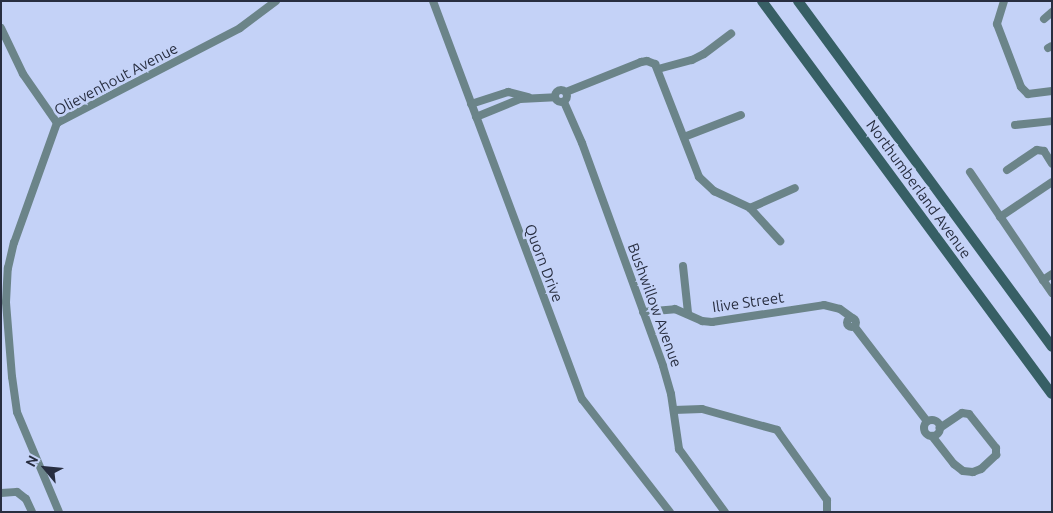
<!DOCTYPE html>
<style>
body{margin:0}
#map{position:relative;width:1053px;height:513px;overflow:hidden;background:#c4d2f7;font-family:Ubuntu,sans-serif}
div>[style]{position:absolute}
.minor>*{height:8px;margin:-4px;padding:0 4px;transform-origin:4px;border-radius:4px;background:#6b8489}
.minor>.ring{margin:-4px;padding:0;box-sizing:content-box;background:none;border:8px solid #6b8489;border-radius:50%}
.secondary>*{height:10px;margin:-5px;padding:0 5px;transform-origin:5px;border-radius:5px;background:#375f65}
span{translate:-50% -50%;white-space:nowrap;text-align:center;line-height:1.15;-webkit-text-stroke:5px #c4d2f7;paint-order:stroke}
.street-label{font-size:15px;color:#282e40}
.frame{position:absolute;inset:0;border:2px solid #282e40;pointer-events:none}
.north{position:absolute;left:20px;top:443px;width:50px;height:50px;-webkit-text-stroke:4px #c4d2f7;paint-order:stroke;rotate:298deg;font-size:14px;font-weight:700;line-height:20px;text-align:center;color:#282e40}
.north::after{content:'';display:block;margin:auto;width:18px;height:22px;background:#282e40;clip-path:polygon(50% 0,100% 100%,50% 72%,0 100%)}
</style>
<div id="map">
<div class="minor">
<i style="left:433px;top:1px;width:425px;rotate:69.5deg"></i>
<i style="left:582px;top:399px;width:143px;rotate:52.1deg"></i>
<i style="left:1004px;top:1px;width:24px;rotate:107deg"></i>
<i style="left:997px;top:24px;width:67px;rotate:69.1deg"></i>
<i style="left:1021px;top:87px;width:10px;rotate:45deg"></i>
<i style="left:1028px;top:94px;width:24px;rotate:-7deg"></i>
<i style="left:1044px;top:19px;width:11px;rotate:-41deg"></i>
<i style="left:1px;top:28px;width:51px;rotate:64.4deg"></i>
<i style="left:23px;top:74px;width:60px;rotate:55.2deg"></i>
<i style="left:1048px;top:48px;width:4px;rotate:-27deg"></i>
<i style="left:658px;top:69px;width:35px;rotate:-15deg"></i>
<i style="left:692px;top:60px;width:13px;rotate:-27deg"></i>
<i style="left:704px;top:54px;width:34px;rotate:-37deg"></i>
<i class="ring" style="left:555px;top:90px;width:4px;height:4px"></i>
<i style="left:566px;top:92px;width:81px;rotate:-21.8deg"></i>
<i style="left:641px;top:62px;width:6px;rotate:-9deg"></i>
<i style="left:647px;top:61px;width:9px;rotate:21deg"></i>
<i style="left:655px;top:64px;width:121px;rotate:68.7deg"></i>
<i style="left:699px;top:177px;width:21px;rotate:43deg"></i>
<i style="left:714px;top:191px;width:40px;rotate:25deg"></i>
<i style="left:750px;top:208px;width:45px;rotate:47.7deg"></i>
<i style="left:564px;top:102px;width:45px;rotate:66.3deg"></i>
<i style="left:582px;top:143px;width:237px;rotate:70deg"></i>
<i style="left:663px;top:366px;width:29px;rotate:74deg"></i>
<i style="left:671px;top:394px;width:56px;rotate:81.7deg"></i>
<i style="left:679px;top:449px;width:78px;rotate:53.9deg"></i>
<i style="left:471px;top:104px;width:39px;rotate:-18deg"></i>
<i style="left:508px;top:92px;width:21px;rotate:14deg"></i>
<i style="left:476px;top:117px;width:48px;rotate:-22.2deg"></i>
<i style="left:520px;top:99px;width:35px;rotate:-3deg"></i>
<i style="left:1015px;top:125px;width:37px;rotate:-6deg"></i>
<i style="left:684px;top:137px;width:61px;rotate:-21.1deg"></i>
<i style="left:1007px;top:170px;width:36px;rotate:-34deg"></i>
<i style="left:1037px;top:150px;width:7px;rotate:8deg"></i>
<i style="left:1044px;top:151px;width:15px;rotate:58deg"></i>
<i style="left:970px;top:172px;width:130px;rotate:55.9deg"></i>
<i style="left:750px;top:208px;width:49px;rotate:-24deg"></i>
<i style="left:1000px;top:217px;width:63px;rotate:-33.9deg"></i>
<i style="left:683px;top:266px;width:47px;rotate:83.9deg"></i>
<i style="left:1052px;top:274px;width:11px;rotate:146deg"></i>
<i style="left:1043px;top:280px;width:16px;rotate:55deg"></i>
<i style="left:643px;top:312px;width:32px;rotate:-5deg"></i>
<i style="left:675px;top:309px;width:30px;rotate:24deg"></i>
<i style="left:702px;top:321px;width:10px;rotate:6deg"></i>
<i style="left:712px;top:322px;width:113px;rotate:-8.6deg"></i>
<i style="left:824px;top:305px;width:16px;rotate:14deg"></i>
<i style="left:840px;top:309px;width:14px;rotate:36deg"></i>
<i class="ring" style="left:846.5px;top:317.5px;width:1px;height:1px"></i>
<i style="left:854px;top:326px;width:120px;rotate:52.5deg"></i>
<i style="left:674px;top:410px;width:28px;rotate:-2deg"></i>
<i style="left:702px;top:409px;width:78px;rotate:15.6deg"></i>
<i style="left:777px;top:430px;width:86px;rotate:54.5deg"></i>
<i style="left:827px;top:500px;width:12px;rotate:90deg"></i>
<i class="ring" style="left:924px;top:420px;width:8px;height:8px"></i>
<i style="left:932px;top:436px;width:36px;rotate:52deg"></i>
<i style="left:954px;top:464px;width:11px;rotate:38deg"></i>
<i style="left:963px;top:471px;width:10px;rotate:6deg"></i>
<i style="left:973px;top:472px;width:9px;rotate:-21deg"></i>
<i style="left:981px;top:469px;width:21px;rotate:-43deg"></i>
<i style="left:996px;top:455px;width:7px;rotate:-90deg"></i>
<i style="left:996px;top:448px;width:43px;rotate:-128.5deg"></i>
<i style="left:969px;top:414px;width:7px;rotate:-172deg"></i>
<i style="left:962px;top:413px;width:27px;rotate:146deg"></i>
<i style="left:1px;top:493px;width:16px;rotate:-4deg"></i>
<i style="left:17px;top:492px;width:11px;rotate:38deg"></i>
<i style="left:26px;top:499px;width:14px;rotate:65deg"></i>
<i style="left:59px;top:512px;width:108px;rotate:-112.8deg"></i>
<i style="left:17px;top:412px;width:35px;rotate:-98deg"></i>
<i style="left:12px;top:377px;width:75px;rotate:-94.6deg"></i>
<i style="left:6px;top:302px;width:34px;rotate:-87deg"></i>
<i style="left:8px;top:268px;width:26px;rotate:-77deg"></i>
<i style="left:14px;top:243px;width:127px;rotate:-70.3deg"></i>
<i style="left:57px;top:123px;width:206px;rotate:-27.4deg"></i>
<i style="left:240px;top:28px;width:45px;rotate:-36.9deg"></i>
</div>
<div class="secondary">
<i style="left:762px;top:1px;width:488px;rotate:53.6deg"></i>
<i style="left:798px;top:1px;width:429px;rotate:53.7deg"></i>
</div>
<div class="street-label">
<span style="left:116px;top:79px;rotate:-28deg">Olievenhout Avenue</span>
<span style="left:919px;top:189px;rotate:54deg">Northumberland Avenue</span>
<span style="left:544px;top:263px;rotate:69deg">Quorn Drive</span>
<span style="left:748px;top:302px;rotate:-8deg">Ilive Street</span>
<span style="left:655px;top:305px;rotate:70deg">Bushwillow Avenue</span>
</div>
<div class="frame"></div>
<div class="north">N</div>
</div>
